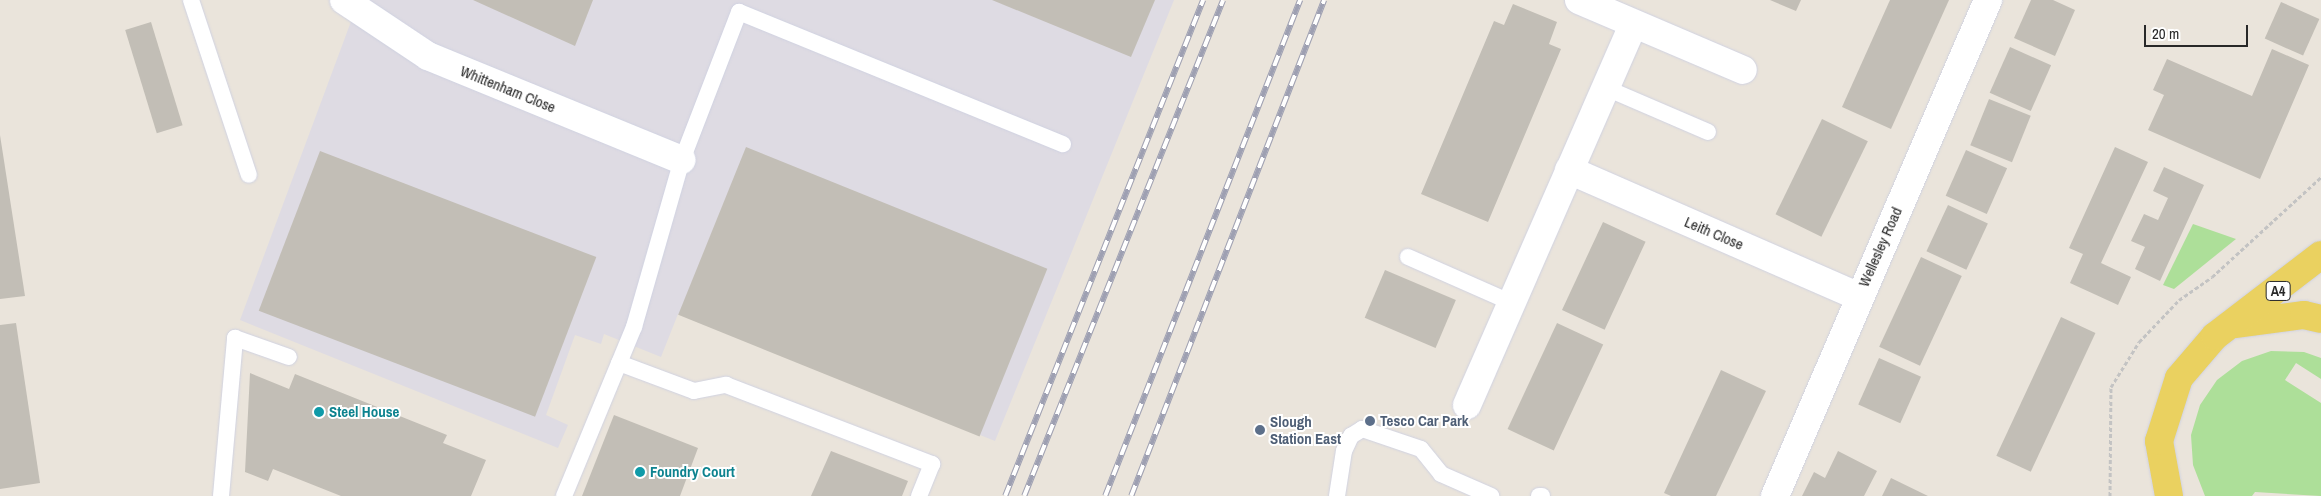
<!DOCTYPE html>
<style>
body{margin:0}
#map{position:relative;width:2321px;height:496px;overflow:hidden;background:#eae4db;font-family:"Archivo Narrow",sans-serif}
div>[style]{position:absolute}
.industrial>*{inset:0;background:#dedbe3}
.green>*{inset:0;background:#addf99}
.building>*{inset:0;background:#c2beb6;transform-origin:0 0}
.path>*{height:3px;margin-top:-1.5px;transform-origin:0;background:repeating-linear-gradient(90deg,#c3c3c3 0 4px,transparent 0 6.5px)}
.roads{filter:drop-shadow(0 0 1px #d0d2e1) drop-shadow(0 0 1px #d0d2e1)}
.lane>*{height:16px;margin:-8px;padding:0 8px;transform-origin:8px;border-radius:8px;background:#fff}
.street>*{height:28px;margin:-14px;padding:0 14px;transform-origin:14px;border-radius:14px;background:#fff}
.primary>*{height:28px;margin:-14px;padding:0 14px;transform-origin:14px;border-radius:14px;background:#ead160}
.rail>*{height:5.5px;margin-top:-2.75px;transform-origin:0;background:repeating-linear-gradient(90deg,#fff 0 11px,#9ea0b2 0 22px);box-sizing:border-box;border-block:1px solid #9ea0b2}
.dots>*{width:14px;height:14px;translate:-50% -50%;box-sizing:border-box;border:2px solid #fff;border-radius:50%}
span{translate:-50% -50%;white-space:nowrap;text-align:center;line-height:1.15;-webkit-text-stroke:4px #fff;paint-order:stroke}
.shield-label span{padding:1px 4px;background:#fff;border:1px solid;border-radius:4px;-webkit-text-stroke-width:0}
.shield-label{font-size:14px;color:#282828;font-weight:700}
.street-label{font-size:15px;color:#282828}
.culture-label{font-size:15px;color:#0d838f;font-weight:700}
.left{translate:0 -50%;text-align:left}
.service-label{font-size:15px;color:#4e5e75;font-weight:700}
.scale{position:absolute;left:2144px;top:25px;width:104px;height:22px;box-sizing:border-box;border:2px solid #282828;border-top:0;padding-left:6px;font-size:15px;line-height:18px;white-space:nowrap;color:#282828;-webkit-text-stroke:4px #fff;paint-order:stroke}
</style>
<div id="map">
<div class="industrial">
<i style="clip-path:polygon(359px 0,1174px 0,995px 441px,678px 314px,661px 357px,604px 334px,601px 344px,575px 335px,546px 415px,568px 425px,558px 448px,240px 320px)"></i>
</div>
<div class="green">
<i style="clip-path:polygon(2193px 224px,2236px 239px,2174px 289px,2163px 285px)"></i>
<i style="clip-path:polygon(2271px 351px,2304px 352px,2321px 358px,2321px 379px,2296px 363px,2285px 380px,2321px 403px,2321px 496px,2255px 492px,2252px 496px,2205px 496px,2193px 465px,2191px 435px,2200px 405px,2217px 380px,2242px 361px)"></i>
</div>
<div class="building">
<i style="clip-path:polygon(473px 0,593px 0,575px 46px)"></i>
<i style="clip-path:polygon(992px 0,1155px 0,1131px 57px)"></i>
<i style="clip-path:polygon(1770px 0,1801px 0,1796px 11px)"></i>
<i style="clip-path:polygon(1890px 0,1949px 0,1891px 129px,1842px 107px)"></i>
<i style="clip-path:polygon(2031px 0,2053px 0,2075px 10px,2055px 56px,2014px 38px)"></i>
<i style="left:2281px;top:2px;width:42px;height:40px;rotate:24deg"></i>
<i style="clip-path:polygon(1513px 4px,1557px 22px,1549px 44px,1561px 49px,1488px 222px,1421px 194px,1494px 21px,1504px 25px)"></i>
<i style="left:151px;top:22px;width:108px;height:27px;rotate:73deg"></i>
<i style="left:2010px;top:47px;width:45px;height:50px;rotate:24deg"></i>
<i style="clip-path:polygon(2272px 49px,2309px 65px,2260px 179px,2148px 130px,2164px 95px,2153px 90px,2167px 59px,2252px 96px)"></i>
<i style="left:1989px;top:99px;width:45px;height:50px;rotate:22deg"></i>
<i style="left:1822px;top:119px;width:51px;height:106px;rotate:26deg"></i>
<i style="clip-path:polygon(0 135px,25px 296px,0 299px)"></i>
<i style="left:746px;top:147px;width:325px;height:181px;rotate:22deg"></i>
<i style="clip-path:polygon(2115px 147px,2148px 162px,2101px 263px,2131px 277px,2118px 305px,2070px 283px,2083px 254px,2069px 248px)"></i>
<i style="left:1966px;top:150px;width:45px;height:50px;rotate:24deg"></i>
<i style="left:320px;top:151px;width:296px;height:171px;rotate:21deg"></i>
<i style="clip-path:polygon(2164px 167px,2204px 185px,2160px 281px,2135px 269px,2145px 247px,2131px 241px,2144px 214px,2158px 220px,2168px 198px,2153px 191px)"></i>
<i style="left:1948px;top:205px;width:44px;height:51px;rotate:25deg"></i>
<i style="left:1603px;top:222px;width:47px;height:97px;rotate:25deg"></i>
<i style="left:1921px;top:257px;width:45px;height:99px;rotate:25deg"></i>
<i style="left:1385px;top:270px;width:77px;height:52px;rotate:23deg"></i>
<i style="left:2061px;top:317px;width:38px;height:153px;rotate:25deg"></i>
<i style="clip-path:polygon(16px 323px,40px 483px,0 489px,0 325px)"></i>
<i style="left:1557px;top:323px;width:51px;height:117px;rotate:25deg"></i>
<i style="left:1879px;top:358px;width:46px;height:51px;rotate:24deg"></i>
<i style="clip-path:polygon(1721px 370px,1766px 391px,1716px 496px,1671px 496px,1664px 493px)"></i>
<i style="clip-path:polygon(250px 373px,289px 389px,295px 374px,447px 435px,443px 443px,486px 460px,471px 496px,341px 496px,273px 469px,268px 481px,245px 472px)"></i>
<i style="clip-path:polygon(614px 415px,698px 448px,680px 496px,582px 496px)"></i>
<i style="clip-path:polygon(831px 451px,908px 481px,902px 496px,811px 496px)"></i>
<i style="clip-path:polygon(1838px 451px,1877px 471px,1864px 496px,1802px 496px,1814px 472px,1825px 478px)"></i>
<i style="clip-path:polygon(1891px 478px,1928px 496px,1882px 496px)"></i>
</div>
<div class="path">
<i style="left:2110px;top:496px;width:109px;rotate:-89.5deg"></i>
<i style="left:2111px;top:387px;width:53px;rotate:-58.1deg"></i>
<i style="left:2139px;top:342px;width:58px;rotate:-46.4deg"></i>
<i style="left:2179px;top:300px;width:40px;rotate:-34.9deg"></i>
<i style="left:2212px;top:277px;width:148px;rotate:-42.5deg"></i>
</div>
<div class="roads">
<div class="lane">
<i style="left:191px;top:0;width:184px;rotate:71.7deg"></i>
<i style="left:1606px;top:88px;width:111px;rotate:23.3deg"></i>
<i style="left:1408px;top:257px;width:111px;rotate:23.8deg"></i>
<i style="left:619px;top:363px;width:80px;rotate:20.5deg"></i>
<i style="left:694px;top:391px;width:33px;rotate:-11deg"></i>
<i style="left:726px;top:385px;width:221px;rotate:21deg"></i>
<i style="left:932px;top:464px;width:35px;rotate:112deg"></i>
<i style="left:221px;top:496px;width:159px;rotate:-84.9deg"></i>
<i style="left:235px;top:338px;width:57px;rotate:19.4deg"></i>
<i style="left:564px;top:496px;width:183px;rotate:-67.5deg"></i>
<i style="left:634px;top:327px;width:174px;rotate:-74deg"></i>
<i style="left:682px;top:160px;width:159px;rotate:-68.9deg"></i>
<i style="left:739px;top:12px;width:350px;rotate:22.2deg"></i>
<i style="left:1337px;top:496px;width:46px;rotate:-81.2deg"></i>
<i style="left:1344px;top:451px;width:17px;rotate:-65deg"></i>
<i style="left:1351px;top:436px;width:13px;rotate:-32deg"></i>
<i style="left:1362px;top:429px;width:62px;rotate:18.7deg"></i>
<i style="left:1421px;top:449px;width:32px;rotate:51deg"></i>
<i style="left:1441px;top:474px;width:55px;rotate:23.7deg"></i>
<i style="left:1539px;top:496px;width:3px"></i>
</div>
<div class="street">
<i style="left:344px;top:0;width:101px;rotate:33.7deg"></i>
<i style="left:428px;top:56px;width:274px;rotate:22.3deg"></i>
<i style="left:1579px;top:0;width:178px;rotate:23.1deg"></i>
<i style="left:1569px;top:170px;width:315px;rotate:23.6deg"></i>
<i style="left:1467px;top:405px;width:415px;rotate:-66.4deg"></i>
<i style="left:1775px;top:496px;width:540px;rotate:-66.76deg"></i>
</div>
<div class="primary">
<i style="left:2235px;top:324px;width:70px;rotate:-7.4deg"></i>
<i style="left:2304px;top:315px;width:17px;rotate:13deg"></i>
<i style="left:2169px;top:496px;width:56px;rotate:-100.3deg"></i>
<i style="left:2159px;top:441px;width:66px;rotate:-72.4deg"></i>
<i style="left:2179px;top:378px;width:55px;rotate:-49.4deg"></i>
<i style="left:2215px;top:336px;width:133px;rotate:-37.4deg"></i>
</div>
</div>
<div class="rail">
<i style="left:1005px;top:496px;width:534px;rotate:-68.24deg"></i>
<i style="left:1024px;top:496px;width:534px;rotate:-68.14deg"></i>
<i style="left:1105px;top:496px;width:533px;rotate:-68.54deg"></i>
<i style="left:1131px;top:496px;width:532px;rotate:-68.74deg"></i>
</div>
<div class="dots">
<i style="left:319px;top:412px;background:#0f9aa8"></i>
<i style="left:1370px;top:421px;background:#5c6f8a"></i>
<i style="left:1260px;top:430px;background:#5c6f8a"></i>
<i style="left:640px;top:472px;background:#0f9aa8"></i>
</div>
<div class="shield-label">
<span style="left:2278px;top:291px">A4</span>
</div>
<div class="street-label">
<span style="left:508px;top:89px;rotate:22deg">Whittenham Close</span>
<span style="left:1714px;top:233px;rotate:23deg">Leith Close</span>
<span style="left:1880px;top:247px;rotate:-66deg">Wellesley Road</span>
</div>
<div class="culture-label">
<span class="left" style="left:329px;top:412px">Steel House</span>
<span class="left" style="left:650px;top:472px">Foundry Court</span>
</div>
<div class="service-label">
<span class="left" style="left:1270px;top:430px">Slough<br>Station East</span>
<span class="left" style="left:1380px;top:421px">Tesco Car Park</span>
</div>
<div class="scale">20 m</div>
</div>
